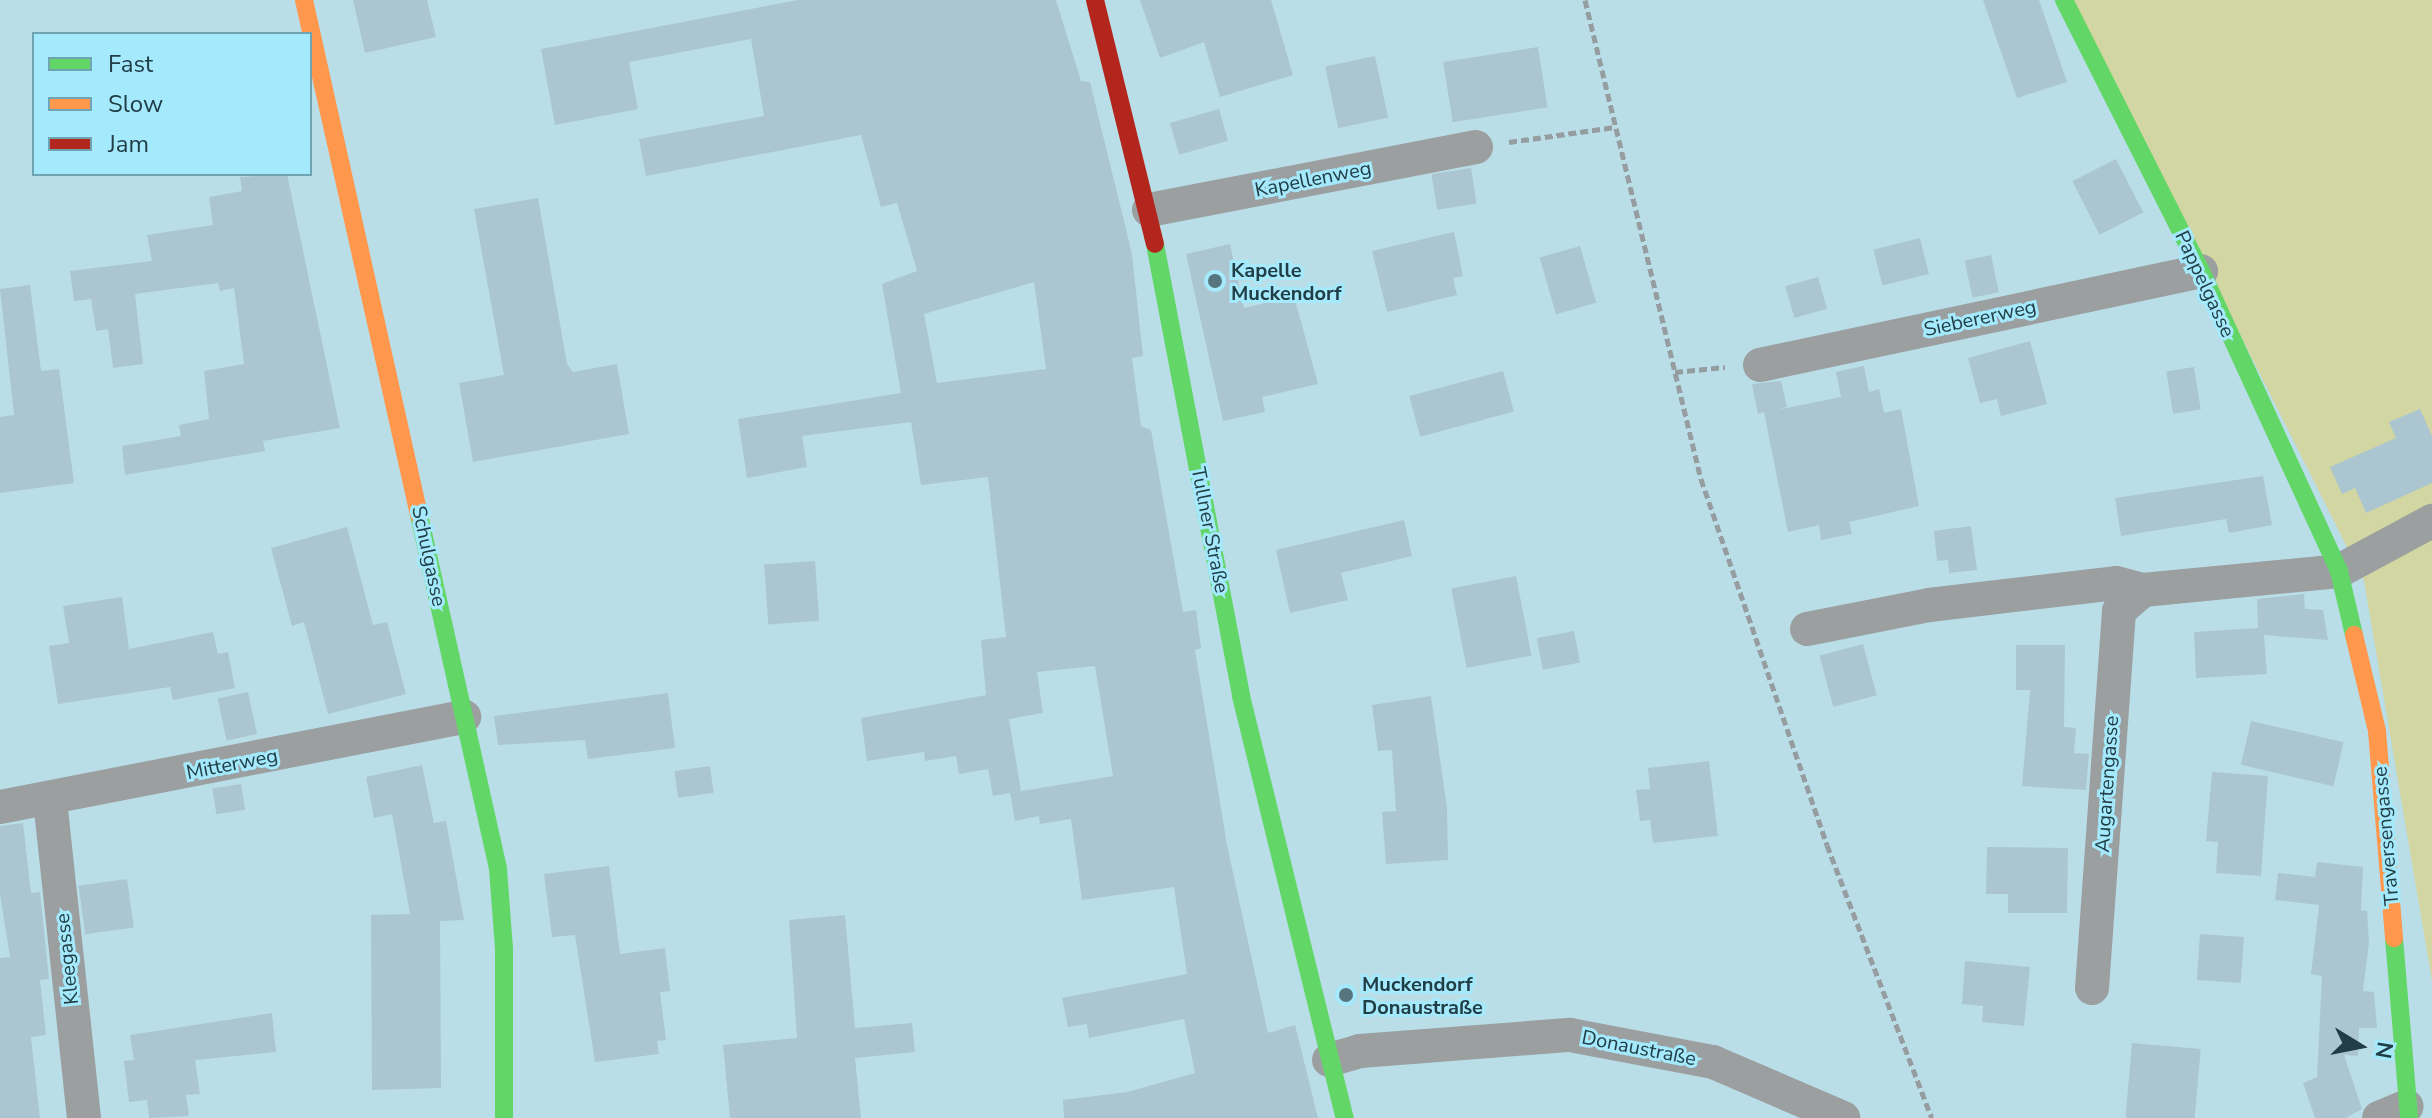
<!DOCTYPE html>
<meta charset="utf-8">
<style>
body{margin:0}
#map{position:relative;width:2432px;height:1118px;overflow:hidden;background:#b9dee8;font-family:"Nunito Sans",sans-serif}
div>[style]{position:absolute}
.green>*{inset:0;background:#d2d6a2}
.building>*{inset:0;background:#abc6d0;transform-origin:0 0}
.path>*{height:5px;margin-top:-2.5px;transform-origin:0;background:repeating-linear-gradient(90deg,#969da0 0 8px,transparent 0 12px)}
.street>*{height:34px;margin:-17px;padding:0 17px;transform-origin:17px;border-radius:17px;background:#9b9fa0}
.fast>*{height:18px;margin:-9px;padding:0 9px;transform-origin:9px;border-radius:9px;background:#63d668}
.slow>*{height:18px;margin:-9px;padding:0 9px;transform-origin:9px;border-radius:9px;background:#ff974d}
.jam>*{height:18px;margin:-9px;padding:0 9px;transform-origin:9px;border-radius:9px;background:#b3261e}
.dots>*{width:22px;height:22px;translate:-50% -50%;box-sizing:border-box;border:4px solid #a5e9fc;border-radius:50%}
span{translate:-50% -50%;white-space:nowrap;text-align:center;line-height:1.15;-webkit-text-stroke:6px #a5e9fc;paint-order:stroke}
.street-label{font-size:20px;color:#213d45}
.poi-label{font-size:20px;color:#213d45;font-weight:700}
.left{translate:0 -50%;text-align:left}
.legend{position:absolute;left:32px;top:32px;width:280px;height:144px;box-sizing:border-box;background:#a5e9fc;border:2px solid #70a4b3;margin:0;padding:10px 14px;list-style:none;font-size:24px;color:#213d45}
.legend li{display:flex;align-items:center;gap:16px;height:40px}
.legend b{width:40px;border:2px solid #70a4b3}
.north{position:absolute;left:2320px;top:1006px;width:80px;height:80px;-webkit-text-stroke:6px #a5e9fc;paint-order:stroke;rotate:100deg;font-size:22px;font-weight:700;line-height:32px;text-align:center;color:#213d45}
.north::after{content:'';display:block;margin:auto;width:28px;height:36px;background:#213d45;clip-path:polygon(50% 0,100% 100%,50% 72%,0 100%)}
</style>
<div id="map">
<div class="green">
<i style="clip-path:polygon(2072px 0,2432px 0,2432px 981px,2364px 581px)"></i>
</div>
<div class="building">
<i style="clip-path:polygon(353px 0,427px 0,436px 37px,365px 53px)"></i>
<i style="clip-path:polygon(evenodd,798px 0,1056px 0,1081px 81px,1090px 82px,1132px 254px,1143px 356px,1132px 358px,1141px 426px,1151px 430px,1183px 612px,1196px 610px,1201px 648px,1195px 650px,1227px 845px,1268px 1033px,1295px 1025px,1318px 1118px,1064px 1118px,1063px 1100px,1127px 1092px,1195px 1073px,1184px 1019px,1089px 1038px,1087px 1024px,1068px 1027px,1062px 998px,1187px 974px,1174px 887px,1082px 900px,1071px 819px,1040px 824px,1039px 816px,1015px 821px,1010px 793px,1113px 776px,1095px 666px,1037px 672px,1043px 713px,1009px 719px,1021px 791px,993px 796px,988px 769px,959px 774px,956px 756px,925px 761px,924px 752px,867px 761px,861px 718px,986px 695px,981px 640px,1006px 637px,988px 477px,921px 485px,911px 422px,802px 436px,807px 467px,747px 478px,738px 419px,901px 393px,882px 284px,917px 271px,897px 203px,881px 207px,861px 135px,646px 176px,639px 139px,764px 116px,751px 39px,629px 62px,638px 109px,555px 125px,541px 49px,798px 0,1034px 282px,1046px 369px,937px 383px,924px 314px,1034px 282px)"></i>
<i style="clip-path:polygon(1140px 0,1271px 0,1293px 75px,1220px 97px,1204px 42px,1160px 58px)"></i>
<i style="clip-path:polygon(1983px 0,2039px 0,2067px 82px,2017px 98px)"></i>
<i style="left:1538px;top:47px;width:61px;height:96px;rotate:81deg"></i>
<i style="left:1375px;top:56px;width:63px;height:51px;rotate:78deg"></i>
<i style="left:1219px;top:109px;width:33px;height:51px;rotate:74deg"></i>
<i style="left:2116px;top:159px;width:60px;height:49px;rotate:63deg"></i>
<i style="left:1471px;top:168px;width:36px;height:40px;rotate:81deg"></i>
<i style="clip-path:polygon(287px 174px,340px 428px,263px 441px,265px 451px,125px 475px,122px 446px,181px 436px,179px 425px,209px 419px,204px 371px,244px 364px,234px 288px,220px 291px,218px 283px,135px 294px,143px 364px,113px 368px,108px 329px,96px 331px,91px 299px,74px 301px,70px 271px,152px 261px,147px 235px,213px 225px,209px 197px,242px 191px,240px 177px)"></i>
<i style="clip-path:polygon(538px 198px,567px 364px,573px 372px,617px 364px,629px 434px,473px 462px,459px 383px,504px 375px,474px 209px)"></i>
<i style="clip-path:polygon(1454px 232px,1463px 276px,1453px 278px,1457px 295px,1387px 312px,1372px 251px)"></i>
<i style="left:1920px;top:238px;width:37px;height:48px;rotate:76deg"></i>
<i style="clip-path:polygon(1230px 244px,1244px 308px,1294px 296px,1318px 384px,1262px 397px,1265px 412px,1223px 421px,1186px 254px)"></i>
<i style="left:1580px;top:246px;width:59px;height:42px;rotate:74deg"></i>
<i style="left:1991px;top:255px;width:38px;height:27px;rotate:78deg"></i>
<i style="left:1818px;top:277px;width:33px;height:34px;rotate:74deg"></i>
<i style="clip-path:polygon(30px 285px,41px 371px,59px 369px,74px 483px,0 493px,0 417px,14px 415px,0 289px)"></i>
<i style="clip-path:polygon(2030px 341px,2047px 404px,2001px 416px,1997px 399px,1980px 403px,1968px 358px)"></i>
<i style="clip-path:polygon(1864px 366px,1869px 392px,1879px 389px,1884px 413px,1901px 409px,1919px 506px,1849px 522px,1852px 534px,1821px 540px,1819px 525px,1788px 532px,1764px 412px,1758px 414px,1752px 384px,1781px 381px,1787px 407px,1777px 410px,1841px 397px,1836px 372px)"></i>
<i style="left:2194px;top:367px;width:43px;height:28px;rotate:81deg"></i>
<i style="left:1503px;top:371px;width:42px;height:97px;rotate:75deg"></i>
<i style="clip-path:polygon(2420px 409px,2432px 436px,2432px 483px,2366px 513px,2355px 488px,2342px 494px,2330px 467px,2396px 438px,2389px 422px)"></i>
<i style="clip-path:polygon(2263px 476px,2272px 525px,2229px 533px,2226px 519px,2121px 536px,2115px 498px)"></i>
<i style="clip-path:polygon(1404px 520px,1412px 556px,1341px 573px,1348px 600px,1290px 613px,1276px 550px)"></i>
<i style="clip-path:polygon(1971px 526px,1977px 570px,1949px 573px,1948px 560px,1937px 561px,1934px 531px)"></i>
<i style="clip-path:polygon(347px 527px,373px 625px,387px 622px,406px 694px,328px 714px,304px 622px,292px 626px,271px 548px)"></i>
<i style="left:815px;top:561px;width:60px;height:51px;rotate:86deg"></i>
<i style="left:1516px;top:576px;width:81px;height:66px;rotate:79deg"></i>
<i style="clip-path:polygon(2304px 594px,2305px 609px,2323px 610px,2328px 640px,2264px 635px,2267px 674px,2196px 678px,2194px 632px,2258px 628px,2257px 599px)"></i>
<i style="clip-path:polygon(122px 597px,129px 649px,213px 632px,218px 654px,228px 652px,235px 688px,173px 700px,170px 687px,58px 704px,49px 646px,69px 643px,63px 606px)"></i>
<i style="left:1574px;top:631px;width:32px;height:38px;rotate:79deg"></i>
<i style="left:1863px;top:644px;width:53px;height:45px;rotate:75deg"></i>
<i style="clip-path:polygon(2016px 645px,2065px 645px,2064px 727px,2076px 728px,2074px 753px,2089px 754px,2086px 790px,2022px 786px,2030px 690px,2016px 690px)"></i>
<i style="left:248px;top:692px;width:43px;height:31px;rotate:78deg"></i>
<i style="clip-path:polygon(668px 693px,675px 748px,588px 759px,585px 740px,498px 745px,494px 716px)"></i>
<i style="clip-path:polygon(1431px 696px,1447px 808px,1448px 860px,1386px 864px,1382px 812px,1396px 811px,1392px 750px,1378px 751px,1372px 705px)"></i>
<i style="left:2251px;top:721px;width:95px;height:45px;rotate:13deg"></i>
<i style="clip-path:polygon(1709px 761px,1718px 836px,1653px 843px,1650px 820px,1640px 821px,1636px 790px,1650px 789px,1648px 768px)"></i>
<i style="clip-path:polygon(422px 765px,434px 823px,446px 821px,464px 920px,440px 921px,441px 1088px,372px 1090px,371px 915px,410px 914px,392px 814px,374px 818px,366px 777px)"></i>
<i style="left:710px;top:766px;width:27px;height:36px;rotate:82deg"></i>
<i style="clip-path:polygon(2212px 772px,2268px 776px,2261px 876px,2216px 873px,2218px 842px,2206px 841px)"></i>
<i style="left:241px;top:784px;width:26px;height:29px;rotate:81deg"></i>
<i style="clip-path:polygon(23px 823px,31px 893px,40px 892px,49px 979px,40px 980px,46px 1035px,31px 1037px,40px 1118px,0 1118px,0 958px,10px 957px,0 894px,0 826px)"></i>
<i style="clip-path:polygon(1987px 847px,2068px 848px,2067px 913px,2008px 913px,2008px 894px,1986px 894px)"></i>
<i style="clip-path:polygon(2317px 862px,2363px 867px,2361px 910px,2367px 911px,2369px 943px,2363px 991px,2374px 992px,2377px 1028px,2359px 1028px,2358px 1056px,2344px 1055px,2362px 1109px,2346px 1118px,2315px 1118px,2303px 1083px,2317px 1077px,2322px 976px,2311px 974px,2319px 905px,2275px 900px,2278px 873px,2315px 877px)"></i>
<i style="clip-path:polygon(609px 866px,620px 954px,665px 948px,670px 991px,660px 992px,666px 1040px,657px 1041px,659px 1054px,595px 1062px,575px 935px,552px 937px,544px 874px)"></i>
<i style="left:127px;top:879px;width:49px;height:49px;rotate:82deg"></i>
<i style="clip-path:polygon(845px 915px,855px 1028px,912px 1023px,915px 1052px,855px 1058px,861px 1118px,730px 1118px,723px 1045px,797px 1038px,789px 920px)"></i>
<i style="left:2200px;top:934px;width:44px;height:46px;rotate:4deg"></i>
<i style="clip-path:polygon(1965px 961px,2030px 967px,2024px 1026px,1982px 1022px,1983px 1006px,1962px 1004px)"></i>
<i style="clip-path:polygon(272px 1013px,276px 1052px,195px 1060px,200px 1094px,186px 1095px,189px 1116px,149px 1118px,147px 1100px,129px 1102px,124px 1061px,134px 1060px,130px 1035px)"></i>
<i style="left:2132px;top:1043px;width:69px;height:75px;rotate:5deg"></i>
</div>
<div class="path">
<i style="left:1585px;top:0;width:493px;rotate:76.4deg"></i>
<i style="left:1701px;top:479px;width:387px;rotate:71deg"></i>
<i style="left:1827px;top:845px;width:292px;rotate:69deg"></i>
<i style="left:1509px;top:142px;width:107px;rotate:-8.1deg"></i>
<i style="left:1675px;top:372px;width:50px;rotate:-5.7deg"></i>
</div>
<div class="street">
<i style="left:1149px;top:210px;width:333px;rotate:-10.9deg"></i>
<i style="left:1760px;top:365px;width:451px;rotate:-12deg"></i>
<i style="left:1807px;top:629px;width:124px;rotate:-11.1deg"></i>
<i style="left:1929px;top:605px;width:188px;rotate:-6.7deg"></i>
<i style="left:2116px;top:583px;width:28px;rotate:15deg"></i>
<i style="left:50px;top:800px;width:320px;rotate:83.9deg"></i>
<i style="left:0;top:807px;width:473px;rotate:-11deg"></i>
<i style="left:2092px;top:988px;width:378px;rotate:-85.9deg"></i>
<i style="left:2119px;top:611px;width:32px;rotate:-41deg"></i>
<i style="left:2143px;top:590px;width:197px;rotate:-5.5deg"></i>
<i style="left:2339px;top:571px;width:106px;rotate:-28.3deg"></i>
<i style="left:1329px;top:1060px;width:32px;rotate:-16deg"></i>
<i style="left:1360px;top:1051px;width:211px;rotate:-4.4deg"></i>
<i style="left:1570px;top:1035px;width:146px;rotate:10.7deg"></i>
<i style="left:1713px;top:1062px;width:142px;rotate:23.3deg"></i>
<i style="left:2379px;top:1118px;width:30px;rotate:-23deg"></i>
</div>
<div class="fast">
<i style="left:2064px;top:0;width:304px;rotate:63.2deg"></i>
<i style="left:2201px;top:271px;width:330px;rotate:65.3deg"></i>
<i style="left:2339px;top:571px;width:66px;rotate:76.8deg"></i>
<i style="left:1155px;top:244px;width:460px;rotate:79.2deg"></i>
<i style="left:1241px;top:696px;width:435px;rotate:76.2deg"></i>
<i style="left:419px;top:515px;width:363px;rotate:77.4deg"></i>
<i style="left:498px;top:869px;width:80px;rotate:85.7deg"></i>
<i style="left:504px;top:949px;width:169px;rotate:90deg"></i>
<i style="left:2394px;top:938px;width:181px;rotate:85.2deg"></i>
</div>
<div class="slow">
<i style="left:304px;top:0;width:528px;rotate:77.41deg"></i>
<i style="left:2354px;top:635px;width:99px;rotate:76.5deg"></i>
<i style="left:2377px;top:731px;width:208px;rotate:85.3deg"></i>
</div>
<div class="jam">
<i style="left:1095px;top:0;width:251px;rotate:76.2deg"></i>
</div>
<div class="dots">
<i style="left:1215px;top:281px;background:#56757e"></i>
<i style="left:1346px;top:995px;background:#56757e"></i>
</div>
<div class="street-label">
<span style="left:1313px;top:179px;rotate:-11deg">Kapellenweg</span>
<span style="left:2205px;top:284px;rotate:65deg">Pappelgasse</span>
<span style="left:1980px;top:318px;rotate:-12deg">Siebererweg</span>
<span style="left:1210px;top:530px;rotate:79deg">Tullner Straße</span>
<span style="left:429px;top:556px;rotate:78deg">Schulgasse</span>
<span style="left:232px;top:764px;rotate:-11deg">Mitterweg</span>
<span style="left:2107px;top:784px;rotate:-86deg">Augartengasse</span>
<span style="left:2386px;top:836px;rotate:-95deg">Traversengasse</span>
<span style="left:67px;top:959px;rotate:-96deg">Kleegasse</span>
<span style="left:1639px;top:1048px;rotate:11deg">Donaustraße</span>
</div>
<div class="poi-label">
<span class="left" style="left:1231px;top:282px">Kapelle<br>Muckendorf</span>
<span class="left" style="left:1362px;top:996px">Muckendorf<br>Donaustraße</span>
</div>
<ul class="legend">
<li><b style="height:10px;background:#63d668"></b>Fast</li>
<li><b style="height:10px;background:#ff974d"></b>Slow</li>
<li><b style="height:10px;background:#b3261e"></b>Jam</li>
</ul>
<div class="north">N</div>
</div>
